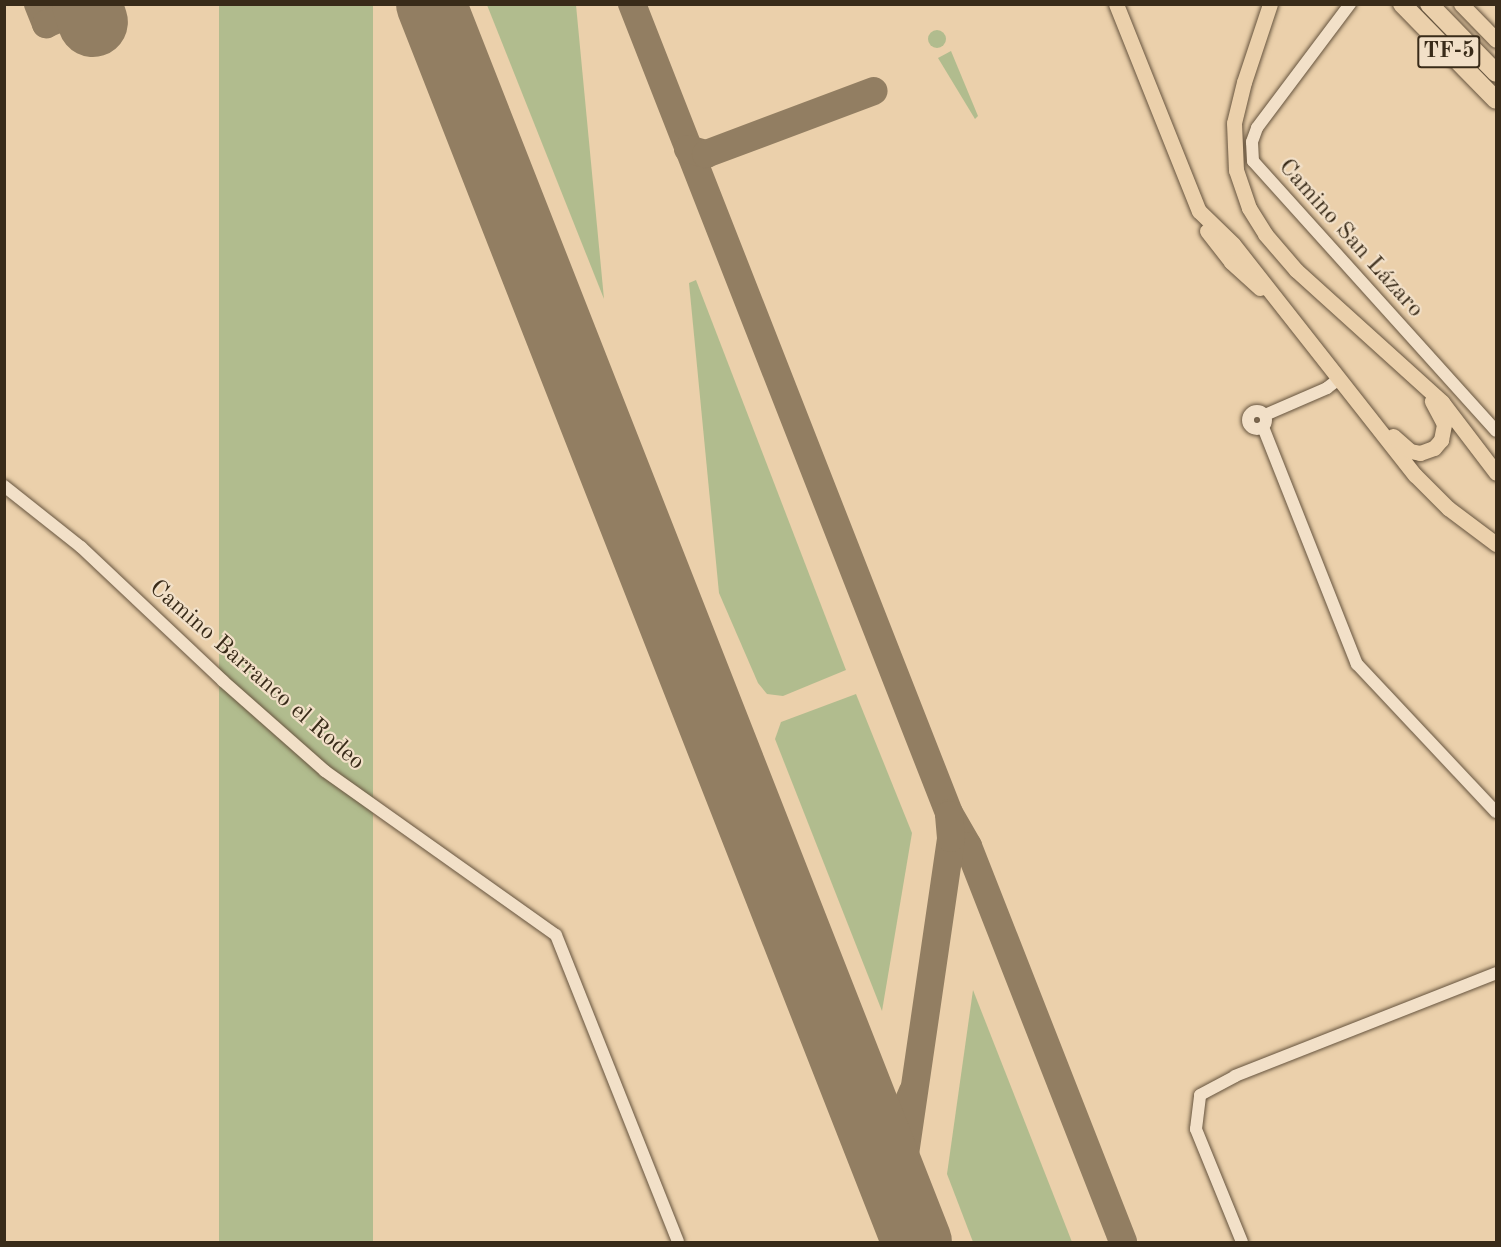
<!DOCTYPE html>
<meta charset="utf-8">
<style>
body{margin:0}
#map{position:relative;width:1501px;height:1247px;overflow:hidden;background:#ebd0ab;font-family:"Old Standard TT",serif}
div>[style]{position:absolute}
.green>*{inset:0;background:#b1bc8e;transform-origin:0 0}
.round{border-radius:50%}
.taxiway>*{height:28px;margin:-14px;padding:0 14px;transform-origin:14px;border-radius:14px;background:#927e62}
.runway>*{height:70px;margin:-35px;padding:0 35px;transform-origin:35px;border-radius:35px;background:#927e62}
.roads{filter:drop-shadow(0 0 2px #66543e) drop-shadow(0 0 2px #66543e)}
.minor>*{height:12px;margin:-6px;padding:0 6px;transform-origin:6px;border-radius:6px;background:#f2e0c8}
.minor>.ring{margin:-6px;padding:0;box-sizing:content-box;background:none;border:12px solid #f2e0c8;border-radius:50%}
.major>*{height:15px;margin:-7.5px;padding:0 7.5px;transform-origin:7.5px;border-radius:7.5px;background:#ebd0ab}
.highway>*{height:18px;margin:-9px;padding:0 9px;transform-origin:9px;border-radius:9px;background:#ebd0ab}
span{translate:-50% -50%;white-space:nowrap;text-align:center;line-height:1.15;-webkit-text-stroke:4.5px #f2e0c8;paint-order:stroke}
.shield-label span{padding:2px 4px;background:#f2e0c8;border:2px solid;border-radius:4px;-webkit-text-stroke-width:0}
.shield-label{font-size:22px;color:#392b19;font-weight:700}
.street-label{font-size:24px;color:#392b19}
.frame{position:absolute;inset:0;border:6px solid #392b19;pointer-events:none}
</style>
<div id="map">
<div class="green">
<i style="left:219px;top:5px;width:154px;height:1328px"></i>
<i style="clip-path:polygon(487px 5px,576px 5px,604px 299px)"></i>
<i class="round" style="left:928px;top:30px;width:18px;height:18px"></i>
<i style="clip-path:polygon(951px 51px,978px 116px,975px 119px,938px 58px)"></i>
<i style="clip-path:polygon(696px 280px,846px 670px,783px 696px,767px 694px,758px 683px,719px 593px,689px 283px)"></i>
<i style="clip-path:polygon(856px 694px,912px 833px,882px 1011px,775px 739px,781px 722px)"></i>
<i style="clip-path:polygon(973px 990px,1072px 1242px,973px 1242px,947px 1174px)"></i>
</div>
<div class="taxiway">
<i style="left:38px;top:4px;width:22px;rotate:68deg"></i>
<i style="left:46px;top:24px;width:28px;rotate:-23deg"></i>
<i style="left:632px;top:4px;width:869px;rotate:68.6deg"></i>
<i style="left:949px;top:813px;width:38px;rotate:60deg"></i>
<i style="left:968px;top:846px;width:425px;rotate:68.6deg"></i>
<i style="left:688px;top:149px;width:19px;rotate:16deg"></i>
<i style="left:706px;top:154px;width:179px;rotate:-20.6deg"></i>
<i style="left:859px;top:1094px;width:13px;rotate:58deg"></i>
<i style="left:866px;top:1105px;width:19px;rotate:28deg"></i>
<i style="left:883px;top:1114px;width:10px"></i>
<i style="left:893px;top:1114px;width:17px;rotate:-33deg"></i>
<i style="left:907px;top:1105px;width:15px;rotate:-67deg"></i>
<i style="left:918px;top:1242px;width:52px;rotate:-103.2deg"></i>
<i style="left:906px;top:1191px;width:30px;rotate:-94deg"></i>
<i style="left:904px;top:1161px;width:326px;rotate:-81.7deg"></i>
<i style="left:951px;top:838px;width:23px;rotate:-95deg"></i>
</div>
<div class="runway">
<i style="left:87px;top:4px;width:19px;rotate:72deg"></i>
<i style="left:431px;top:4px;width:1330px;rotate:68.57deg"></i>
</div>
<div class="roads">
<div class="minor">
<i style="left:1350px;top:4px;width:155px;rotate:126.9deg"></i>
<i style="left:1257px;top:128px;width:15px;rotate:110deg"></i>
<i style="left:1252px;top:142px;width:19px;rotate:87deg"></i>
<i style="left:1253px;top:161px;width:363px;rotate:48deg"></i>
<i class="ring" style="left:1248px;top:411px;width:6px;height:6px"></i>
<i style="left:1265px;top:415px;width:68px;rotate:-23.5deg"></i>
<i style="left:1327px;top:388px;width:16px;rotate:-38deg"></i>
<i style="left:1263px;top:427px;width:255px;rotate:68.4deg"></i>
<i style="left:1357px;top:664px;width:203px;rotate:46.8deg"></i>
<i style="left:4px;top:486px;width:98px;rotate:38.4deg"></i>
<i style="left:81px;top:547px;width:195px;rotate:43.3deg"></i>
<i style="left:223px;top:681px;width:136px;rotate:41.4deg"></i>
<i style="left:325px;top:771px;width:283px;rotate:35.4deg"></i>
<i style="left:556px;top:935px;width:330px;rotate:68.3deg"></i>
<i style="left:1242px;top:1242px;width:122px;rotate:-112.2deg"></i>
<i style="left:1196px;top:1129px;width:34px;rotate:-83deg"></i>
<i style="left:1200px;top:1095px;width:40px;rotate:-28deg"></i>
<i style="left:1235px;top:1076px;width:281px;rotate:-21.5deg"></i>
</div>
<div class="major">
<i style="left:1116px;top:4px;width:223px;rotate:68.2deg"></i>
<i style="left:1199px;top:211px;width:47px;rotate:44.1deg"></i>
<i style="left:1233px;top:244px;width:294px;rotate:51.8deg"></i>
<i style="left:1415px;top:475px;width:47px;rotate:45deg"></i>
<i style="left:1448px;top:508px;width:60px;rotate:36.9deg"></i>
<i style="left:1270px;top:4px;width:82px;rotate:108.4deg"></i>
<i style="left:1244px;top:82px;width:42px;rotate:103.7deg"></i>
<i style="left:1234px;top:123px;width:47px;rotate:87.6deg"></i>
<i style="left:1236px;top:170px;width:40px;rotate:71.1deg"></i>
<i style="left:1249px;top:208px;width:31px;rotate:58deg"></i>
<i style="left:1265px;top:234px;width:48px;rotate:49.3deg"></i>
<i style="left:1296px;top:270px;width:197px;rotate:42.1deg"></i>
<i style="left:1442px;top:402px;width:89px;rotate:52.7deg"></i>
<i style="left:1461px;top:4px;width:50px;rotate:45.8deg"></i>
<i style="left:1207px;top:231px;width:39px;rotate:52deg"></i>
<i style="left:1231px;top:262px;width:39px;rotate:42deg"></i>
<i style="left:1393px;top:436px;width:23px;rotate:41deg"></i>
<i style="left:1410px;top:451px;width:10px;rotate:11deg"></i>
<i style="left:1420px;top:453px;width:15px;rotate:-20deg"></i>
<i style="left:1434px;top:448px;width:11px;rotate:-49deg"></i>
<i style="left:1441px;top:440px;width:16px;rotate:-79deg"></i>
<i style="left:1444px;top:424px;width:26px;rotate:-118deg"></i>
</div>
<div class="highway">
<i style="left:1402px;top:4px;width:134px;rotate:45.6deg"></i>
<i style="left:1429px;top:4px;width:96px;rotate:45.8deg"></i>
</div>
</div>
<div class="shield-label">
<span style="left:1449px;top:52px">TF-5</span>
</div>
<div class="street-label">
<span style="left:1350px;top:239px;rotate:48deg">Camino San Lázaro</span>
<span style="left:256px;top:676px;rotate:41deg">Camino Barranco el Rodeo</span>
</div>
<div class="frame"></div>
</div>
